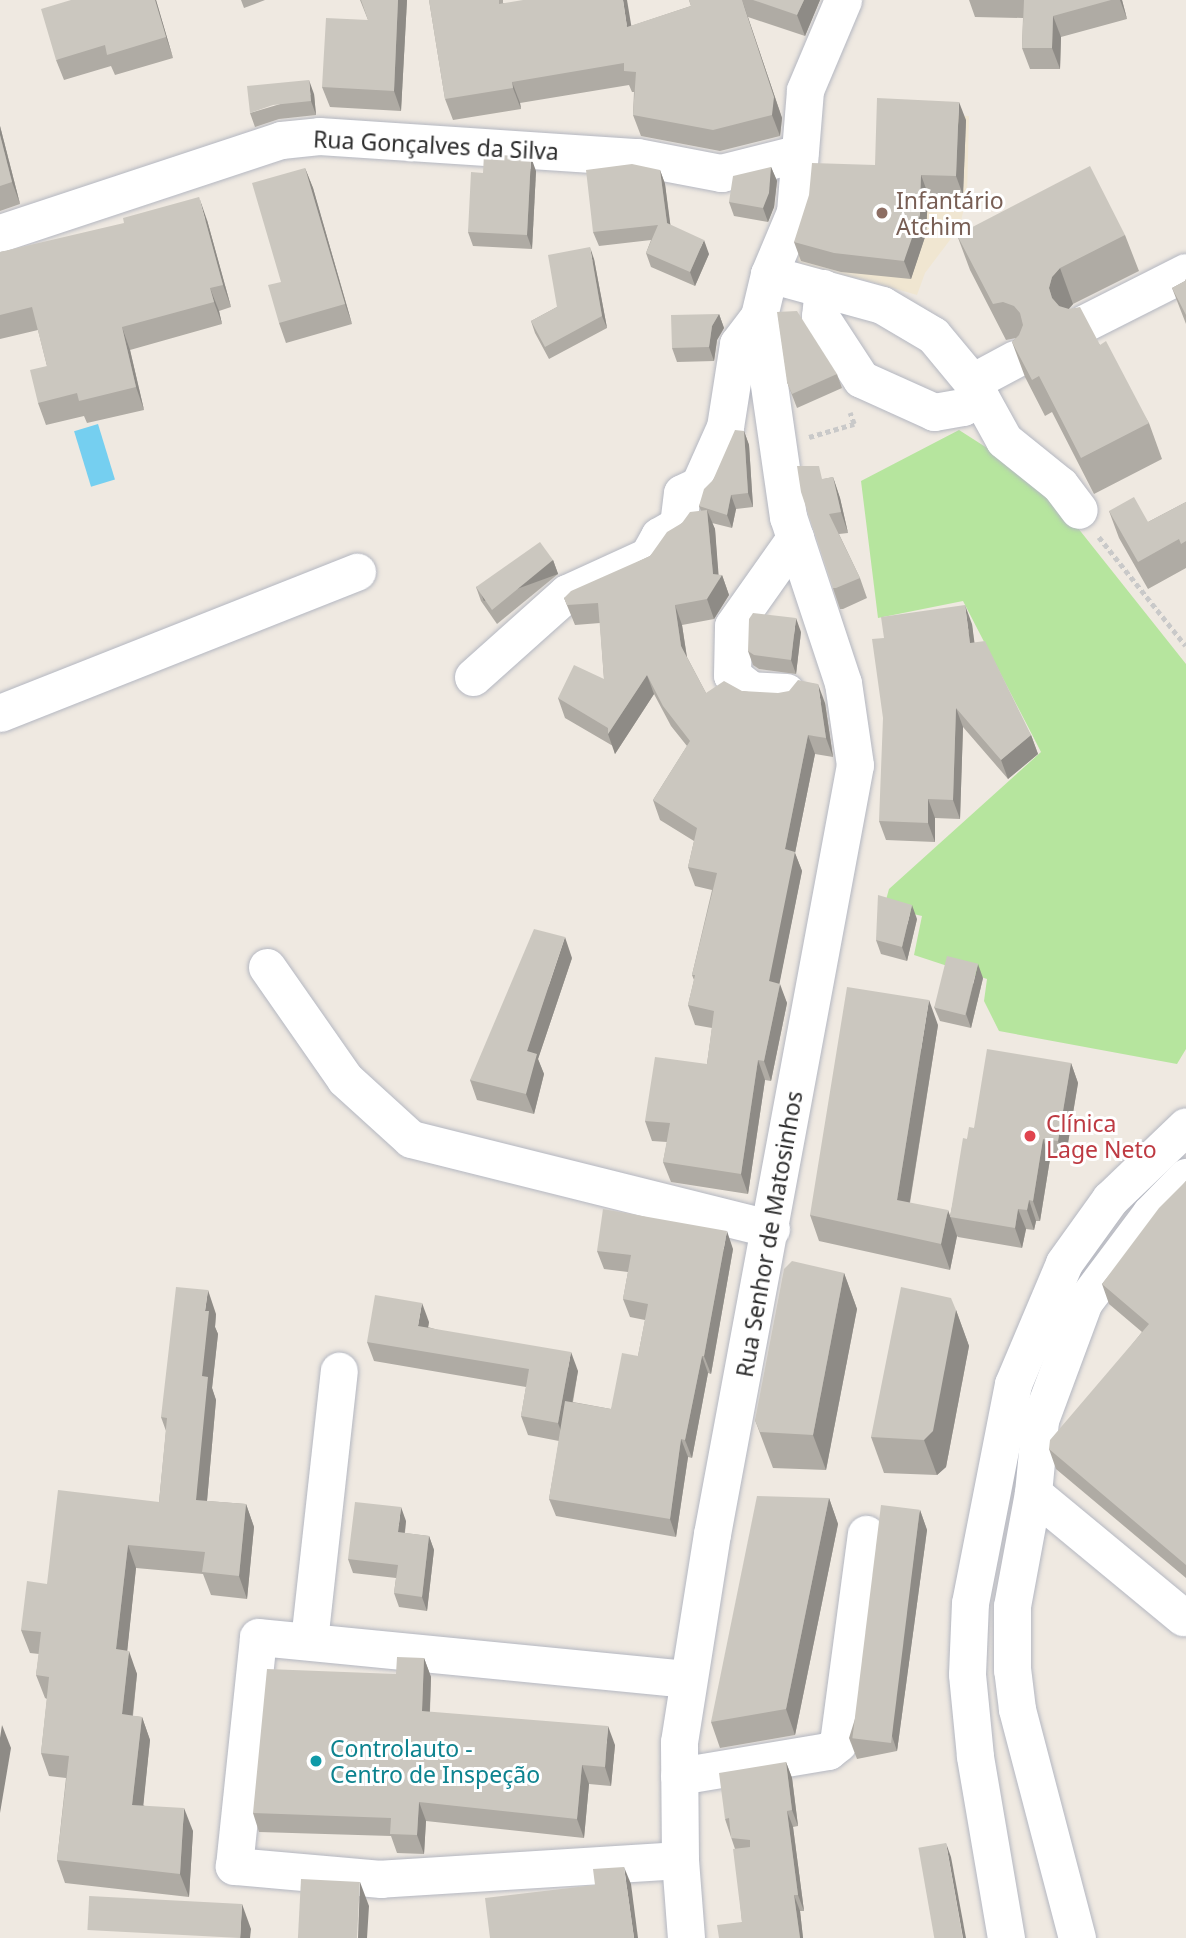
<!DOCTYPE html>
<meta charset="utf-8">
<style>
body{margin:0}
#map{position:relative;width:1186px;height:1938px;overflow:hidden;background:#efe9e1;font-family:"Noto Sans",sans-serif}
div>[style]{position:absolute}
.education>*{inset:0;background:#f0e6d1}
.green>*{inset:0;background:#b6e59e}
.water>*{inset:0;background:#75cff0;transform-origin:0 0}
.path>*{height:4.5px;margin-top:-2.25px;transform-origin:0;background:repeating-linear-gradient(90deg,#c9c9c9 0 5px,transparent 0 8.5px)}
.roads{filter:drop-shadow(0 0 2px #b4b7c1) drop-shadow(0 0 2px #b4b7c1)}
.minor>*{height:37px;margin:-18.5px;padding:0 18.5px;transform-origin:18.5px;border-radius:18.5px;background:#fff}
.wall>*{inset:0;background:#afaba4}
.shaded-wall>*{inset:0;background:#8e8b86;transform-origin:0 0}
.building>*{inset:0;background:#cbc7bf;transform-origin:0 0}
.dots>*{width:19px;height:19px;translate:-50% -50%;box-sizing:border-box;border:4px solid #fff;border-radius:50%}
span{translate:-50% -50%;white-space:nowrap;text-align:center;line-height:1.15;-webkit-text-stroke:6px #fff;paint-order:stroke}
.street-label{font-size:23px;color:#2e2e2e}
.education-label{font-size:23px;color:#785e54}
.left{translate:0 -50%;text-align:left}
.health-label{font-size:23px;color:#be3a42}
.culture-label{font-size:23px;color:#0d838f}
</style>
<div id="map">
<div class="education">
<i style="clip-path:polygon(882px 113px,969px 116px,967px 197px,959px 228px,925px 273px,917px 295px,858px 278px,796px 272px,805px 178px,879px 182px)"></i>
</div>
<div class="green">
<i style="clip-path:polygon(959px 430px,1051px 489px,1062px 508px,1186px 664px,1186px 1049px,1177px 1064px,999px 1031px,984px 1001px,987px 979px,914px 955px,922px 916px,884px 907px,889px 889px,1041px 752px,963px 601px,878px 618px,861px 481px)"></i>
</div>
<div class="water">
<i style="left:98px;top:424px;width:58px;height:25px;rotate:73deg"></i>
</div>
<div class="path">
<i style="left:809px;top:437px;width:47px;rotate:-16.1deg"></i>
<i style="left:854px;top:424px;width:12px;rotate:-110deg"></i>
<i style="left:1099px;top:537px;width:139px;rotate:51.4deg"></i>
</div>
<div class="roads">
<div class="minor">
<i style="left:0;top:233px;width:296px;rotate:-18.3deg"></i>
<i style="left:281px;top:140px;width:38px;rotate:-6deg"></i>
<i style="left:319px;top:136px;width:319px;rotate:3.8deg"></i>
<i style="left:637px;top:157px;width:86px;rotate:10.8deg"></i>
<i style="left:721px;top:173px;width:81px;rotate:-14.2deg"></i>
<i style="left:769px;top:274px;width:117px;rotate:15.3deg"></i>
<i style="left:882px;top:305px;width:59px;rotate:30.5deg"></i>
<i style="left:933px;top:335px;width:61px;rotate:50.3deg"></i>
<i style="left:972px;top:382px;width:66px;rotate:61.1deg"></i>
<i style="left:1004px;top:440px;width:72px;rotate:38.8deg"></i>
<i style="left:1060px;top:485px;width:31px;rotate:53deg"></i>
<i style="left:823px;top:288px;width:28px;rotate:96deg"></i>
<i style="left:820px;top:316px;width:75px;rotate:56.9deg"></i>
<i style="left:861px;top:379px;width:80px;rotate:24.3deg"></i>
<i style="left:934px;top:412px;width:29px;rotate:-10deg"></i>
<i style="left:963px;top:407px;width:20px;rotate:-30deg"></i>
<i style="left:1083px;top:324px;width:115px;rotate:-26.8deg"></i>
<i style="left:972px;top:382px;width:49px;rotate:-28.1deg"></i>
<i style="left:473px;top:677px;width:126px;rotate:-41.8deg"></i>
<i style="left:567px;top:593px;width:89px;rotate:-24.6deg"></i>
<i style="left:648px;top:556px;width:23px;rotate:-61deg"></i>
<i style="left:659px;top:536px;width:22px;rotate:-30deg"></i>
<i style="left:678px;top:525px;width:32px;rotate:-83deg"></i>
<i style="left:682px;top:493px;width:19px;rotate:-25deg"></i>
<i style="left:699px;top:485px;width:64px;rotate:-65.9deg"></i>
<i style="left:725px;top:427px;width:84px;rotate:-81.1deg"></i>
<i style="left:738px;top:344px;width:35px;rotate:-53deg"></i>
<i style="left:786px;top:692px;width:35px;rotate:-177deg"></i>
<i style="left:751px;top:690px;width:24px;rotate:-142deg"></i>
<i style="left:732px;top:675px;width:49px;rotate:-88.8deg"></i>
<i style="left:733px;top:626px;width:108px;rotate:-54.8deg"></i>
<i style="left:0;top:713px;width:384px;rotate:-21.6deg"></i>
<i style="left:267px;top:967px;width:136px;rotate:55.1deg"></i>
<i style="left:345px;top:1079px;width:89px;rotate:42.3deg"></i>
<i style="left:411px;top:1139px;width:371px;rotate:14deg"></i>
<i style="left:1033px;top:1493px;width:195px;rotate:39.6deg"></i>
<i style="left:309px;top:1641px;width:272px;rotate:-83.7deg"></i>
<i style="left:679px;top:1776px;width:151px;rotate:-9.5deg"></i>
<i style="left:828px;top:1751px;width:13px;rotate:-39deg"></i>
<i style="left:838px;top:1743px;width:211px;rotate:-82.4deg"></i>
<i style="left:680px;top:1860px;width:300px;rotate:176.4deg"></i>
<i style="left:381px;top:1879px;width:148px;rotate:-174.9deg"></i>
<i style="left:234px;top:1866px;width:230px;rotate:-84deg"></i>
<i style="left:258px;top:1637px;width:432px;rotate:5.6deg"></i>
<i style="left:686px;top:1938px;width:78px;rotate:-94.4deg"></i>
<i style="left:680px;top:1860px;width:118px;rotate:-90.5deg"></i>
<i style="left:679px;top:1742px;width:211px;rotate:-81deg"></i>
<i style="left:712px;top:1534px;width:782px;rotate:-79.47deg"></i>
<i style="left:855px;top:765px;width:83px;rotate:-98.3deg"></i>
<i style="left:843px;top:683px;width:175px;rotate:-108.3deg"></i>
<i style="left:788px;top:517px;width:203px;rotate:-98.2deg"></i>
<i style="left:759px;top:316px;width:43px;rotate:-76.6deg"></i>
<i style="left:769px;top:274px;width:67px;rotate:-67.2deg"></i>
<i style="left:795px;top:212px;width:122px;rotate:-85.3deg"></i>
<i style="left:805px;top:90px;width:98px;rotate:-67.1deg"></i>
<i style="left:1006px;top:1938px;width:185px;rotate:-99.7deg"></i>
<i style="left:975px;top:1756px;width:82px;rotate:-95.6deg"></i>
<i style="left:967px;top:1674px;width:71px;rotate:-87.6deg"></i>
<i style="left:970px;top:1603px;width:223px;rotate:-78.9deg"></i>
<i style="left:1013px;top:1384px;width:131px;rotate:-67.1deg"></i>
<i style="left:1064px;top:1263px;width:79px;rotate:-54.3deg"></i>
<i style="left:1110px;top:1199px;width:105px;rotate:-43.8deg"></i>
<i style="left:1077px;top:1938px;width:237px;rotate:-104.7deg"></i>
<i style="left:1017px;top:1709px;width:39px;rotate:-97deg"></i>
<i style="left:1012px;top:1670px;width:64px;rotate:-90deg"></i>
<i style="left:1012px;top:1606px;width:115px;rotate:-79.5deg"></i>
<i style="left:1033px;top:1493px;width:73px;rotate:-84.5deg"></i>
<i style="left:1040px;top:1420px;width:126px;rotate:-69.6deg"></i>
<i style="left:1084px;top:1302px;width:110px;rotate:-53.1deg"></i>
<i style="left:1150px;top:1214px;width:52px;rotate:-45.8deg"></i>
</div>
</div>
<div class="wall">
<i style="clip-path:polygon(156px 0,173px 58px,115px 75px,111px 66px,64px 80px,56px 60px)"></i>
<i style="clip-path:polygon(241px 0,265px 0,244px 8px)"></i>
<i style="clip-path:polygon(360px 0,407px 0,401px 111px,330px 107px,322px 87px,368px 20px)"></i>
<i style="clip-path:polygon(429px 0,503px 0,503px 3px,631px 26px,691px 6px,689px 0,820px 0,805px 36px,748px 17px,782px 118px,780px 136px,720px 151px,641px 136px,633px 115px,634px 92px,632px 92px,629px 85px,520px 103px,521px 109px,453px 120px,445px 99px)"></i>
<i style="clip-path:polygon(969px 0,1122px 0,1127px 19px,1061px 37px,1060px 69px,1030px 69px,1022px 48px,1023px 18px,975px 17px)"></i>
<i style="clip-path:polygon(314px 94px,316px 115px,279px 119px,255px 127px,250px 113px)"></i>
<i style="clip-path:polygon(966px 120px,963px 195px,928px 194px,926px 234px,911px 279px,841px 272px,801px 261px,794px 242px,875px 165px)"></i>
<i style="clip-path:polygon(0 126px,20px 204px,0 211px)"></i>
<i style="clip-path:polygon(771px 167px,777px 181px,774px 207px,768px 222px,734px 216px,729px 202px)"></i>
<i style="clip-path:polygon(305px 168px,313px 188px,352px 324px,286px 343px,279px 323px,281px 282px)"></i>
<i style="clip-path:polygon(660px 170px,665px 184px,670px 225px,709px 254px,695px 286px,651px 267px,646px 253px,651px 240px,599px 246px,593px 232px)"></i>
<i style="clip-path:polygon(536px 171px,532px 249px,473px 246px,468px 232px,483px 173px)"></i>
<i style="clip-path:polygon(207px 220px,231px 307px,219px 311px,222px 324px,130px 350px,144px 410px,87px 423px,84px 416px,46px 425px,38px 403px,47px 366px,38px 330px,0 339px,0 252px)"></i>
<i style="clip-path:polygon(957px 235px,1125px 235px,1139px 271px,1073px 304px,1069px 309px,1100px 345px,1149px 423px,1162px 459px,1094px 494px,1052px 412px,1045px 416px,1025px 377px,1012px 342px,1016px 338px,1006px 340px,970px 270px)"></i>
<i style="clip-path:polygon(594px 259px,607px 328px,549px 359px,535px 333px,531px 321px,557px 307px)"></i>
<i style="clip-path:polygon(1186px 279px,1186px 324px,1172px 288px,1185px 281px)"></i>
<i style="clip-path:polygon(719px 314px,724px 328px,717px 340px,714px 361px,677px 362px,672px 348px)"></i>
<i style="clip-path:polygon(837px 374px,842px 388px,797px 408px,787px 382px)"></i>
<i style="clip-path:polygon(744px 431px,749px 445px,753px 507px,736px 509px,732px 528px,712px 523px,715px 529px,718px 575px,722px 575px,729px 595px,714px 619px,682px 625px,687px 657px,706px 693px,742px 691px,825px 703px,833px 757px,815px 754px,795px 853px,802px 871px,779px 984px,787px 1003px,771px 1081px,765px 1080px,748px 1194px,671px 1182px,663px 1162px,667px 1142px,652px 1141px,645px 1121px,707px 1064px,712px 1028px,695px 1025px,688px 1005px,694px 980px,692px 975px,712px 890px,695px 886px,688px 867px,694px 841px,660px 820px,653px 800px,687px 746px,671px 726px,654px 694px,615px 754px,613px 746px,565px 718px,558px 698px,604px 679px,600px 623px,575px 625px,564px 598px,650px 556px,682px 523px,701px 511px,699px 506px,713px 480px)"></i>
<i style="clip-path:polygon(833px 477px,840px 498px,848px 533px,839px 534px,860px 578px,867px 598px,843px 609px,840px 609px,833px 588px,824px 479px)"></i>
<i style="clip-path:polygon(1186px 502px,1186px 568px,1148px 589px,1119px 538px,1109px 511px,1148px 522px)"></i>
<i style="clip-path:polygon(553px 560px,558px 574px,497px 624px,481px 601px,476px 587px)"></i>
<i style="clip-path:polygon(972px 624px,974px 642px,1031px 735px,1038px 754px,1008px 779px,963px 727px,960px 819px,935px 818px,935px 842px,886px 840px,879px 821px)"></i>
<i style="clip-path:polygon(801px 632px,796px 674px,759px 669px,753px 665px,748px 651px)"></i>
<i style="clip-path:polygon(917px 919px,907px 961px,881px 954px,876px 940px)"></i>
<i style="clip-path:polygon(572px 958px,538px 1059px,544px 1074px,534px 1114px,477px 1100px,470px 1080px)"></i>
<i style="clip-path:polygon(983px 978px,971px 1028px,940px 1021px,934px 1007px)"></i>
<i style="clip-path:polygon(938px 1025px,910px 1203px,950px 1216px,967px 1139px,974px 1128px,1071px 1063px,1078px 1083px,1065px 1161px,1050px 1159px,1040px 1221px,1036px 1221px,1034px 1230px,1026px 1229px,1022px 1248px,958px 1237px,957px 1236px,950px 1270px,819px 1241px,810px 1215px)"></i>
<i style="clip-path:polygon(1186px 1181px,1186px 1578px,1056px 1469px,1049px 1449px,1142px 1332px,1109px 1304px,1102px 1284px)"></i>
<i style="clip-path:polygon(733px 1249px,711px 1374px,708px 1373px,692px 1458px,688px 1457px,676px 1537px,556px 1516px,549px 1499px,559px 1441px,528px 1435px,521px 1416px,526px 1387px,374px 1361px,367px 1342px,429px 1322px,428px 1327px,578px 1371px,573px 1402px,611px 1409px,638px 1356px,645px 1320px,630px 1317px,623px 1299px,628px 1272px,604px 1269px,597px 1251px)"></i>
<i style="clip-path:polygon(844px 1273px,857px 1309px,826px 1470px,773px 1468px,755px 1420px)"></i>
<i style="clip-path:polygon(956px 1310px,969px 1346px,946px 1467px,937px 1475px,884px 1473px,871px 1437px)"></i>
<i style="clip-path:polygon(216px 1314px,215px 1327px,218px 1334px,212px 1388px,216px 1400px,207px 1501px,246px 1504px,254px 1527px,247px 1599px,211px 1595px,203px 1574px,136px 1568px,127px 1651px,137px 1674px,133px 1716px,142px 1717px,150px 1740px,143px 1805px,193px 1831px,189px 1897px,65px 1883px,57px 1860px,66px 1778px,49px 1776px,41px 1753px,47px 1699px,45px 1698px,36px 1675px,39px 1654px,30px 1653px,21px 1630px,47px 1584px,159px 1502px,166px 1431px,161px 1417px)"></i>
<i style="clip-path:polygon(829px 1498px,838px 1524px,795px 1735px,720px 1748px,711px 1722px)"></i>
<i style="clip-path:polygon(920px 1510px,927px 1530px,897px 1751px,857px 1759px,849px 1738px)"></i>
<i style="clip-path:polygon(406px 1521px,405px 1533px,429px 1536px,434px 1550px,427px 1611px,399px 1607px,394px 1593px,396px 1578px,353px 1573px,348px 1559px)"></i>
<i style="clip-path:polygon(424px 1658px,431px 1677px,430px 1712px,615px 1745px,611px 1786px,589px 1784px,584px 1838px,426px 1821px,424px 1854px,397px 1853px,391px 1836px,259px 1832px,253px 1813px,396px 1674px)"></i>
<i style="clip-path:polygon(786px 1762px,792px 1778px,798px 1826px,793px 1827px,804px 1911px,800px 1911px,803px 1938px,719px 1938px,742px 1922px,735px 1849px,725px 1819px)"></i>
</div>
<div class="shaded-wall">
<i style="clip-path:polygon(155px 0,156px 0,173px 58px,166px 37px)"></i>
<i style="clip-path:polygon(398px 0,407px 0,401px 111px,394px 91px)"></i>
<i style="clip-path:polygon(623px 0,627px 0,635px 48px,627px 27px)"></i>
<i style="clip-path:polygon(742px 0,782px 118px,780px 136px,772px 115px)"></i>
<i style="clip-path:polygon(804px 0,820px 0,805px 36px,797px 15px)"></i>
<i style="clip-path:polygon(1120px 0,1122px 0,1127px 19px)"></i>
<i style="clip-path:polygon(1053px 16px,1061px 37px,1060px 69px,1052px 48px)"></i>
<i style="clip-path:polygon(309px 80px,314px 94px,316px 115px,311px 101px)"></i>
<i style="clip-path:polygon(512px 82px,520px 103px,521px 109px,513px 88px)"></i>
<i style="clip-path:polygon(959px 102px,966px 120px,963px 195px,956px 176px)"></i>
<i style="clip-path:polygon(0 126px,20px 204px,12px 182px,0 135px)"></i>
<i style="clip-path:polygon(531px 157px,536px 171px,532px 249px,527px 235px)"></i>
<i style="clip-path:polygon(771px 167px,777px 181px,774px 207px,768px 222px,763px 208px)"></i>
<i style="clip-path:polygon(305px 168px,313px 188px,352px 324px,345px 304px)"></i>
<i style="clip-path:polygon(660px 170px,665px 184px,672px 237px,667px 223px)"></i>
<i style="clip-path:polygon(921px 175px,928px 194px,926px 234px,911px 279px,904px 261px)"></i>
<i style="clip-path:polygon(199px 197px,207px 220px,231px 307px,223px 285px)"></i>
<i style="clip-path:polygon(704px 240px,709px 254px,695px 286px,690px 272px)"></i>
<i style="clip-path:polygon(590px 247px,594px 259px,607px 328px,602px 316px)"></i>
<i style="clip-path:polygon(1060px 268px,1073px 304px,1065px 313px,1052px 298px,1049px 288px,1052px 277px)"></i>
<i style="clip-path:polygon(210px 288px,219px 311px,222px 324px,214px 302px)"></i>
<i style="clip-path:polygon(719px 314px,724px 328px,717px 340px,714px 361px,709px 347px,712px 326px)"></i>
<i style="clip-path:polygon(122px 327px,130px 350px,144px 410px,136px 387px)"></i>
<i style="clip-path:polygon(744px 431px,749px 445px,753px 507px,748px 493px)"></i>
<i style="clip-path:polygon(833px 477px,840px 498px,848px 533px,841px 512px)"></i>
<i style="clip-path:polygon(731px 495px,736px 509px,732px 528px,727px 515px)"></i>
<i style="clip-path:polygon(707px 510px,715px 529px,719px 580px,722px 575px,729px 595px,714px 619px,707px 599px,713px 574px)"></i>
<i style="left:553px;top:560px;width:15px;height:79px;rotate:70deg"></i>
<i style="clip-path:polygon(675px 605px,682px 625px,688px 665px,681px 646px)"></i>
<i style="clip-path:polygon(965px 605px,972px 624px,977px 662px,970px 643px)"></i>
<i style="clip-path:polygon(796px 618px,801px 632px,796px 674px,791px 660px)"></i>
<i style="clip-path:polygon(647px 675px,654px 694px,615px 754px,608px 734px)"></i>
<i style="clip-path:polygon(818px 684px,825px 703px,833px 757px,826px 738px)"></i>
<i style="clip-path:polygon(956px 708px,963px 727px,960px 819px,953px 800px)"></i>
<i style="clip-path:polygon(808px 735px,815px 754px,795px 853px,802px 871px,776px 1001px,769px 981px,785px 849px)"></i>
<i style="clip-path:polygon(1031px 735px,1038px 754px,1008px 779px,1001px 760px)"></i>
<i style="clip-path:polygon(928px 799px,935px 818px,935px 842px,928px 823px)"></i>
<i style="clip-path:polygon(912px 905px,917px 919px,907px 961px,902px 947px)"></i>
<i style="clip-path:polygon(565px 937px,572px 958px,538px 1059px,544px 1074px,534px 1114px,526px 1094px,527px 1051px)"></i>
<i style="clip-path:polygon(978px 964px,983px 978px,971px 1028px,966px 1014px)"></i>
<i style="clip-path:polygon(780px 984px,787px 1003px,771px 1081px,764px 1061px)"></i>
<i style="clip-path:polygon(929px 1000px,938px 1025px,906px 1225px,897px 1200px)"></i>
<i style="clip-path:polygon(758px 1060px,765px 1080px,748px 1194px,741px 1174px)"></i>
<i style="clip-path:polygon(1071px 1063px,1078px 1083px,1065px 1161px,1058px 1141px)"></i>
<i style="clip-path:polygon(1043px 1139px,1050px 1159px,1040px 1221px,1033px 1201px)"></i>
<i style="clip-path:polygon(1029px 1200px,1036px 1221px,1034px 1230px,1027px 1210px)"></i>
<i style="clip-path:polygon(1018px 1209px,1026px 1229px,1022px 1248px,1015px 1228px)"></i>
<i style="clip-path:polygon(948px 1210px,957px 1236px,950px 1270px,941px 1244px)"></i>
<i style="clip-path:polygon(727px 1231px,733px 1249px,711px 1374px,704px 1356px)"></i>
<i style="clip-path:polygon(844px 1273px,857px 1309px,826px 1470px,813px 1435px)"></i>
<i style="clip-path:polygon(208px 1290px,216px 1314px,215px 1327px,218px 1334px,212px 1388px,216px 1400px,205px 1523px,196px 1500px,205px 1311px)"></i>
<i style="clip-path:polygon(422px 1303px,429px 1322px,425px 1345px,418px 1326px)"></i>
<i style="clip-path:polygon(956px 1310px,969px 1346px,946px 1467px,937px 1475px,924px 1440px)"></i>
<i style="clip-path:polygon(571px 1352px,578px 1371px,565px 1442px,558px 1423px)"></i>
<i style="clip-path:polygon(702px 1356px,708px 1373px,692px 1458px,685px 1440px)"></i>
<i style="clip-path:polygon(681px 1439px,688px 1457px,676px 1537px,670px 1519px)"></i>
<i style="clip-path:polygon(829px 1498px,838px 1524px,795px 1735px,786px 1709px)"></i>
<i style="clip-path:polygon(246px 1504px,254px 1527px,247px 1599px,239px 1576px)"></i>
<i style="clip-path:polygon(401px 1507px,406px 1521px,403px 1546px,398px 1532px)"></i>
<i style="clip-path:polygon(920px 1510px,927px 1530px,897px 1751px,890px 1730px)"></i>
<i style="clip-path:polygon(429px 1536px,434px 1550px,427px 1611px,422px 1597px)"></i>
<i style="clip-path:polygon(128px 1545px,136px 1568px,125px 1672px,116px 1649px)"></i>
<i style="clip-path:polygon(129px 1651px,137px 1674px,130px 1738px,122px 1714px)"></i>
<i style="clip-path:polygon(424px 1658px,431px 1677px,429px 1730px,422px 1711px)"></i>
<i style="clip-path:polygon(142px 1717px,150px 1740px,141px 1828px,132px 1805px)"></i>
<i style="clip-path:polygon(2px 1725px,11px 1748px,0 1813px,0 1738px)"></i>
<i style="clip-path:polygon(608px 1726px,615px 1745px,611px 1786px,605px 1767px)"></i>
<i style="clip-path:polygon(786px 1762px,792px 1778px,798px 1826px,792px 1810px)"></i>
<i style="clip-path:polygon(582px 1765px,589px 1784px,584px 1838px,577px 1819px)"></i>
<i style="clip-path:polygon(419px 1802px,426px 1821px,424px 1854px,417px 1835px)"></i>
<i style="clip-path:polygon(184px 1808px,193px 1831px,189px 1897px,180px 1874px)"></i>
<i style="clip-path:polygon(787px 1811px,793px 1827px,804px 1911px,798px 1895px)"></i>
<i style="clip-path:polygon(946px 1843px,951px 1857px,966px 1938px,963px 1938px)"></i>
<i style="clip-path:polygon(624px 1867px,631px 1884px,638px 1938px,634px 1938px)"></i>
<i style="clip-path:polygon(360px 1882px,369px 1906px,367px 1938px,358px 1938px)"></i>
<i style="clip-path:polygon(794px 1895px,800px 1911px,803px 1938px,800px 1938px)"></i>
<i style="clip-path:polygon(242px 1904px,251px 1929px,250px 1938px,240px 1938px)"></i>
</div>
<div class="building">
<i style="clip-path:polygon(71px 0,155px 0,166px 37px,107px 55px,105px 45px,56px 60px,41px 9px)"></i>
<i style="clip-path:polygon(361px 0,398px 0,394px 91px,322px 87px,326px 18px,368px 20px)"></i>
<i style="clip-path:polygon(429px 0,499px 0,499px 4px,523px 0,623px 0,627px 27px,691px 6px,689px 0,742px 0,774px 97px,772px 115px,713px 130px,633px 115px,636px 72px,624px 71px,624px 63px,512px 82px,513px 88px,445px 99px)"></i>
<i style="clip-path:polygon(753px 0,804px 0,797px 15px)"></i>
<i style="clip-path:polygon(1024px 0,1111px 0,1053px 16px,1052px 48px,1022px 48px)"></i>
<i style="clip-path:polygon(309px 80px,311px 101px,273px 105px,250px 113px,247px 86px)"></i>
<i style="clip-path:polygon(877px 98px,959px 102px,956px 176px,921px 175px,920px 215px,904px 261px,834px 253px,794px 242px,809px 195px,812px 163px,875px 165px)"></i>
<i style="clip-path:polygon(0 135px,12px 182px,0 186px)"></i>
<i style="clip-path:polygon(484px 154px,531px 157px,527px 235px,468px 232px,471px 172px,483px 173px)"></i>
<i style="clip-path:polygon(632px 164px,660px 170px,667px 223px,704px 240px,690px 272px,646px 253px,658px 225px,593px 232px,586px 170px)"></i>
<i style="clip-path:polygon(1090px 166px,1125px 235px,1060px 268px,1052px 277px,1049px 288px,1052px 298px,1059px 306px,1069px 309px,1080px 307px,1100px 345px,1106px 341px,1149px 423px,1081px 458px,1039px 376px,1032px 380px,1012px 342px,1019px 335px,1023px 325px,1020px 313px,1014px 306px,1003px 302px,993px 304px,957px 235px)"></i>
<i style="clip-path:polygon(771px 167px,769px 193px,763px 208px,729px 202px,733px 176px)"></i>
<i style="clip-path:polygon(305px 168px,345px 304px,279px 323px,268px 285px,281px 282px,252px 183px)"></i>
<i style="clip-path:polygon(199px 197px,223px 285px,210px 288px,214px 302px,122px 327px,136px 387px,79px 401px,77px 393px,38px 403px,30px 370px,47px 366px,32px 307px,0 315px,0 252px,124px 223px,123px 218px)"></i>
<i style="clip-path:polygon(590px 247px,602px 316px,545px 347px,531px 321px,557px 307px,548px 255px)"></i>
<i style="clip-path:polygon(1186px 279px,1186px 315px,1172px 288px,1185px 281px)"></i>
<i style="clip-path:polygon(797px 311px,837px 374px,792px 394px,787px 382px,777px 312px)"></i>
<i style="clip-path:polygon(719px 314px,712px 326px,709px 347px,672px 348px,671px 315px)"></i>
<i style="clip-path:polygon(735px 430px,744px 431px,748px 493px,731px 495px,727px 515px,699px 506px,704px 489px,713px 480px)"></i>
<i style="clip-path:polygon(797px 466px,819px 466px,822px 479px,833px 477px,841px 512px,829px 514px,860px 578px,836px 588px,833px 588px,801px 492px)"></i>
<i style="clip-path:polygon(1134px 497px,1148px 522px,1186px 502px,1186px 541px,1181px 544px,1179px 539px,1138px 562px,1109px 511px)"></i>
<i style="clip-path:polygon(707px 510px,713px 574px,722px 575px,707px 599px,675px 605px,681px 646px,706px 693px,724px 681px,742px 691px,778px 693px,789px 691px,798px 680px,818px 684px,826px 738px,808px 735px,785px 849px,795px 852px,769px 981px,780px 984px,764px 1061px,758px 1060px,741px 1174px,663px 1162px,670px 1123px,645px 1121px,655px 1057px,707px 1064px,714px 1011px,688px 1005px,695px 975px,692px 975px,717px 873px,688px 867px,697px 828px,653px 800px,690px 741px,663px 706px,647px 675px,608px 734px,608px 728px,558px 698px,574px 665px,604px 679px,598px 603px,567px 605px,564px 598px,571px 591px,650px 556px,667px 532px,682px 523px,690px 512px)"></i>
<i style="clip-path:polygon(540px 542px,553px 560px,492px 610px,476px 587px)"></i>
<i style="clip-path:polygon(965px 605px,970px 643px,985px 641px,1031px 735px,1001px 760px,956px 708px,953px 800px,928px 799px,928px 823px,879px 821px,883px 718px,872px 639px,884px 638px,881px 617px)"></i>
<i style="clip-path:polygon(753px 613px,796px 618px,791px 660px,754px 655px,748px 651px,749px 619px)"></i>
<i style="clip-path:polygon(878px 895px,912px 905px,902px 947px,876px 940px)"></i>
<i style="clip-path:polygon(534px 929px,565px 937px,527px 1051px,537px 1054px,526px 1094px,470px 1080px)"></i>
<i style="left:947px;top:956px;width:32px;height:53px;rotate:14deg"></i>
<i style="clip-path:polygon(847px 987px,929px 1000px,897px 1200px,948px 1210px,941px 1244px,810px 1215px)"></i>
<i style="clip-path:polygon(987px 1049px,1071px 1063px,1058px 1141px,1043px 1139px,1033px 1201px,1029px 1200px,1027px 1210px,1018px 1209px,1015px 1228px,950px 1217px,963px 1138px,967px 1139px,969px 1127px,974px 1128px)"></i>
<i style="clip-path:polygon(1186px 1181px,1186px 1565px,1049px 1449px,1050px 1440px,1149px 1324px,1102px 1284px,1159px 1208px)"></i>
<i style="clip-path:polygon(603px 1209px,727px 1231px,704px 1356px,702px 1356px,685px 1440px,681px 1439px,670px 1519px,549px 1499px,565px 1401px,611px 1409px,622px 1353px,638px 1356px,648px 1304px,623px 1299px,631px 1255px,597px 1251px)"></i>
<i style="clip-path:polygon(792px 1261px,844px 1273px,813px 1435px,760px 1432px,755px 1420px,784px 1269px)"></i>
<i style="clip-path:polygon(176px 1287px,208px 1290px,205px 1311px,209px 1311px,202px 1376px,208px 1377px,196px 1500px,246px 1504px,239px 1576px,202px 1572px,205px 1552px,128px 1545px,116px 1649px,129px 1651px,122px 1714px,142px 1717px,132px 1805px,184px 1808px,180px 1874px,57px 1860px,69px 1756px,41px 1753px,49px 1677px,36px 1675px,41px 1632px,21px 1630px,27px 1581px,47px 1584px,58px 1490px,159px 1502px,167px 1418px,161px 1417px)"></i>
<i style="clip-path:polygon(901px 1287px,951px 1298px,956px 1310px,933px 1431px,924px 1440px,871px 1437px)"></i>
<i style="clip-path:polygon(375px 1295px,422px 1303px,418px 1326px,571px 1352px,558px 1423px,521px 1416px,529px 1369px,367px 1342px)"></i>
<i style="clip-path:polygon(757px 1496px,829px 1498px,786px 1709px,711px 1722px)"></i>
<i style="clip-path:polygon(355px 1502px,401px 1507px,398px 1532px,429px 1536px,422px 1597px,394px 1593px,398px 1565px,348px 1559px)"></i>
<i style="left:881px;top:1505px;width:39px;height:235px;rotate:7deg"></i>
<i style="clip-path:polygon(397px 1657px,424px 1658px,422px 1711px,608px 1726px,605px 1767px,582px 1765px,577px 1819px,419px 1802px,417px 1835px,390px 1834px,391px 1818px,253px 1813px,267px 1669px,396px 1674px)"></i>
<i style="clip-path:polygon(786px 1762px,792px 1810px,787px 1811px,798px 1895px,794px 1895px,800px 1938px,719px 1938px,717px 1925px,742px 1922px,733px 1849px,750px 1847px,750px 1840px,731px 1838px,729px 1818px,725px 1819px,719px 1773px)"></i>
<i style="left:946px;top:1843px;width:97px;height:28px;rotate:80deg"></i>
<i style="clip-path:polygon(624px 1867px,634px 1938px,490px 1938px,485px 1898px,595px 1885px,593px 1869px)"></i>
<i style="left:301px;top:1879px;width:59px;height:59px;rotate:3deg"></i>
<i style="left:242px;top:1904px;width:34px;height:153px;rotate:93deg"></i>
</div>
<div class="dots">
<i style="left:882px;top:213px;background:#8d6e63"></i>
<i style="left:1030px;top:1136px;background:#e0444e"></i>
<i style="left:316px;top:1761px;background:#0f9aa8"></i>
</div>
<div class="street-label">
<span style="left:436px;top:145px;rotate:3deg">Rua Gonçalves da Silva</span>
<span style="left:769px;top:1234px;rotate:-80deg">Rua Senhor de Matosinhos</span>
</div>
<div class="education-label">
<span class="left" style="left:896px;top:213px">Infantário<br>Atchim</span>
</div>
<div class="health-label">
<span class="left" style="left:1046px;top:1136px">Clínica<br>Lage Neto</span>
</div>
<div class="culture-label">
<span class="left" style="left:330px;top:1761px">Controlauto -<br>Centro de Inspeção</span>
</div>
</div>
